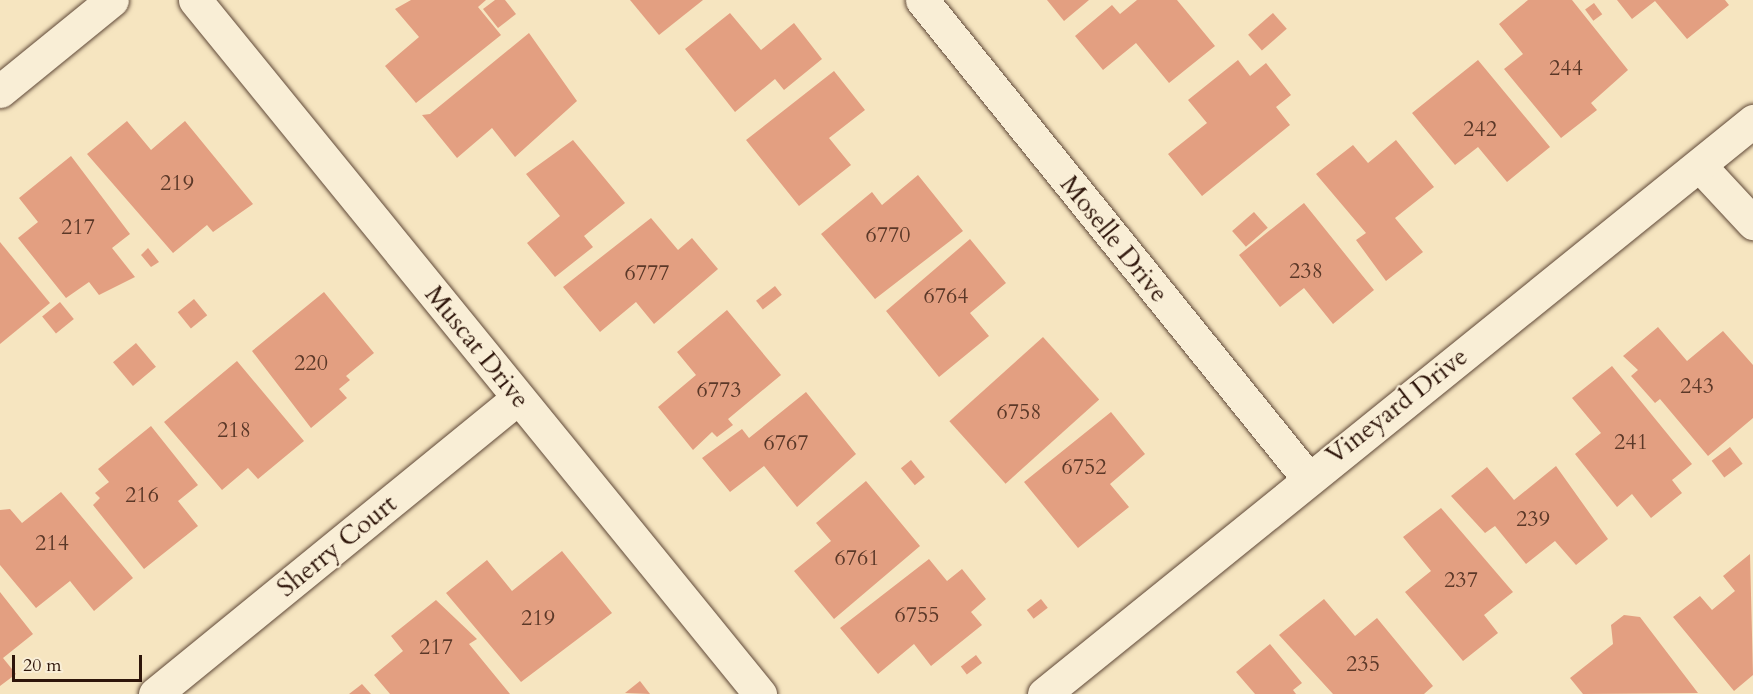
<!DOCTYPE html>
<style>
body{margin:0}
#map{position:relative;width:1753px;height:694px;overflow:hidden;background:#f6e5c0;font-family:Cardo,serif}
div>[style]{position:absolute}
.building>*{inset:0;background:#e39f81;transform-origin:0 0}
.roads{filter:drop-shadow(0 0 2px #604938) drop-shadow(0 0 2px #604938)}
.street>*{height:33px;margin:-16.5px;padding:0 16.5px;transform-origin:16.5px;border-radius:16.5px;background:#f9eed6}
span{translate:-50% -50%;white-space:nowrap;text-align:center;line-height:1.15;-webkit-text-stroke:4.5px #f9eed6;paint-order:stroke}
.number-label{font-size:22px;color:#5b3828}
.number-label span{-webkit-text-stroke-width:0}
.street-label{font-size:26px;color:#2e150a}
.scale{position:absolute;left:12px;top:655px;width:130px;height:27px;box-sizing:border-box;border:3px solid #2e150a;border-top:0;padding-left:8px;font-size:18px;line-height:21px;white-space:nowrap;color:#2e150a;-webkit-text-stroke:4px #f9eed6;paint-order:stroke}
</style>
<div id="map">
<div class="building">
<i style="clip-path:polygon(411px 0,486px 0,478px 7px,501px 35px,416px 103px,385px 66px,419px 37px,395px 9px)"></i>
<i style="clip-path:polygon(495px 0,505px 0,516px 14px,498px 28px,483px 9px)"></i>
<i style="clip-path:polygon(630px 0,703px 0,659px 35px)"></i>
<i style="clip-path:polygon(1047px 0,1089px 0,1064px 21px)"></i>
<i style="clip-path:polygon(1137px 0,1177px 0,1215px 46px,1169px 83px,1136px 43px,1103px 70px,1075px 36px,1112px 5px,1120px 14px)"></i>
<i style="clip-path:polygon(1528px 0,1572px 0,1628px 70px,1591px 103px,1597px 110px,1561px 138px,1504px 69px,1523px 54px,1499px 24px)"></i>
<i style="clip-path:polygon(1617px 0,1725px 0,1729px 5px,1687px 39px,1655px 1px,1632px 19px)"></i>
<i style="left:1594px;top:3px;width:14px;height:11px;rotate:54deg"></i>
<i style="clip-path:polygon(730px 13px,761px 50px,794px 23px,822px 59px,784px 90px,775px 79px,735px 112px,685px 49px)"></i>
<i style="left:1273px;top:13px;width:21px;height:33px;rotate:49deg"></i>
<i style="clip-path:polygon(529px 33px,577px 101px,515px 157px,492px 128px,457px 158px,422px 115px,430px 114px)"></i>
<i style="clip-path:polygon(1238px 60px,1250px 76px,1266px 63px,1291px 95px,1276px 107px,1290px 125px,1202px 196px,1168px 154px,1207px 123px,1188px 100px)"></i>
<i style="clip-path:polygon(1478px 60px,1550px 147px,1507px 182px,1478px 147px,1455px 165px,1412px 113px)"></i>
<i style="clip-path:polygon(834px 71px,865px 110px,829px 138px,851px 165px,799px 206px,746px 140px)"></i>
<i style="clip-path:polygon(127px 121px,151px 150px,185px 121px,253px 204px,213px 232px,207px 225px,173px 253px,87px 154px)"></i>
<i style="clip-path:polygon(573px 140px,625px 203px,584px 236px,593px 247px,555px 277px,527px 243px,560px 216px,526px 174px)"></i>
<i style="clip-path:polygon(1396px 140px,1434px 187px,1395px 218px,1423px 252px,1386px 281px,1356px 240px,1366px 233px,1316px 174px,1353px 145px,1368px 163px)"></i>
<i style="clip-path:polygon(71px 156px,130px 234px,112px 248px,135px 277px,99px 295px,89px 282px,66px 298px,18px 238px,38px 222px,19px 198px)"></i>
<i style="clip-path:polygon(918px 175px,963px 231px,875px 299px,821px 234px,872px 192px,882px 205px)"></i>
<i style="clip-path:polygon(1304px 203px,1374px 290px,1333px 324px,1304px 288px,1280px 307px,1239px 255px)"></i>
<i style="left:1254px;top:212px;width:21px;height:29px;rotate:49deg"></i>
<i style="clip-path:polygon(651px 218px,678px 250px,692px 238px,718px 269px,654px 324px,636px 302px,600px 332px,563px 287px)"></i>
<i style="clip-path:polygon(970px 239px,1006px 283px,970px 313px,989px 336px,939px 377px,886px 311px)"></i>
<i style="clip-path:polygon(0 242px,50px 303px,0 344px)"></i>
<i style="clip-path:polygon(148px 248px,159px 262px,151px 267px,141px 255px)"></i>
<i style="left:775px;top:286px;width:11px;height:24px;rotate:52deg"></i>
<i style="clip-path:polygon(324px 292px,374px 353px,346px 376px,350px 380px,339px 389px,347px 398px,311px 428px,252px 351px)"></i>
<i style="left:194px;top:299px;width:21px;height:21px;rotate:51deg"></i>
<i style="left:60px;top:302px;width:22px;height:23px;rotate:51deg"></i>
<i style="clip-path:polygon(727px 310px,781px 375px,728px 419px,733px 425px,717px 437px,712px 432px,693px 450px,658px 407px,696px 375px,677px 352px)"></i>
<i style="clip-path:polygon(1658px 327px,1687px 361px,1723px 331px,1753px 365px,1753px 418px,1708px 456px,1660px 399px,1655px 403px,1631px 376px,1638px 370px,1623px 356px)"></i>
<i style="left:1043px;top:337px;width:84px;height:126px;rotate:48deg"></i>
<i style="left:136px;top:343px;width:31px;height:30px;rotate:50deg"></i>
<i style="clip-path:polygon(237px 361px,304px 441px,258px 479px,248px 468px,222px 490px,164px 422px)"></i>
<i style="clip-path:polygon(1612px 366px,1692px 464px,1672px 480px,1682px 493px,1651px 518px,1632px 494px,1617px 507px,1575px 454px,1601px 433px,1572px 398px)"></i>
<i style="clip-path:polygon(806px 392px,856px 454px,797px 507px,764px 466px,730px 492px,702px 458px,742px 429px,749px 438px)"></i>
<i style="clip-path:polygon(1111px 412px,1145px 454px,1110px 484px,1129px 507px,1078px 548px,1024px 482px)"></i>
<i style="clip-path:polygon(151px 426px,198px 485px,178px 501px,198px 526px,144px 569px,93px 505px,100px 498px,95px 493px,109px 482px,98px 469px)"></i>
<i style="left:1730px;top:447px;width:21px;height:23px;rotate:53deg"></i>
<i style="left:911px;top:460px;width:22px;height:13px;rotate:51deg"></i>
<i style="clip-path:polygon(1556px 466px,1608px 539px,1576px 565px,1555px 541px,1526px 564px,1495px 526px,1485px 533px,1451px 496px,1487px 467px,1514px 500px)"></i>
<i style="clip-path:polygon(866px 481px,920px 546px,834px 619px,794px 571px,831px 541px,816px 523px)"></i>
<i style="clip-path:polygon(61px 492px,133px 578px,94px 611px,70px 581px,36px 608px,0 565px,0 510px,10px 509px,22px 523px)"></i>
<i style="clip-path:polygon(1441px 508px,1513px 592px,1484px 615px,1498px 633px,1463px 661px,1405px 592px,1431px 571px,1403px 537px)"></i>
<i style="clip-path:polygon(562px 551px,612px 613px,521px 682px,446px 593px,487px 560px,512px 591px)"></i>
<i style="clip-path:polygon(1750px 554px,1753px 675px,1734px 691px,1673px 617px,1700px 596px,1712px 610px,1735px 591px,1723px 576px)"></i>
<i style="clip-path:polygon(929px 559px,947px 581px,962px 569px,986px 599px,971px 612px,982px 625px,931px 666px,914px 644px,878px 674px,840px 628px)"></i>
<i style="clip-path:polygon(0 592px,33px 634px,3px 658px,16px 674px,0 686px)"></i>
<i style="left:1041px;top:599px;width:11px;height:18px;rotate:52deg"></i>
<i style="clip-path:polygon(1324px 599px,1355px 636px,1377px 618px,1433px 686px,1424px 694px,1333px 694px,1279px 635px)"></i>
<i style="clip-path:polygon(436px 600px,477px 639px,469px 644px,510px 694px,390px 694px,374px 675px,403px 651px,391px 636px)"></i>
<i style="clip-path:polygon(1624px 615px,1640px 617px,1698px 693px,1583px 694px,1570px 678px,1613px 644px,1611px 625px)"></i>
<i style="clip-path:polygon(1270px 644px,1302px 683px,1293px 690px,1296px 694px,1255px 694px,1236px 672px)"></i>
<i style="left:976px;top:655px;width:10px;height:19px;rotate:53deg"></i>
<i style="clip-path:polygon(640px 681px,650px 694px,625px 693px)"></i>
<i style="clip-path:polygon(362px 684px,371px 694px,349px 694px)"></i>
</div>
<div class="roads">
<div class="street">
<i style="left:195px;top:0;width:895px;rotate:50.85deg"></i>
<i style="left:922px;top:0;width:613px;rotate:51.09deg"></i>
<i style="left:0;top:91px;width:144px;rotate:-39.1deg"></i>
<i style="left:1700px;top:166px;width:78px;rotate:47.1deg"></i>
<i style="left:155px;top:694px;width:468px;rotate:-39.2deg"></i>
<i style="left:1044px;top:694px;width:912px;rotate:-38.94deg"></i>
</div>
</div>
<div class="number-label">
<span style="left:1566px;top:69px">244</span>
<span style="left:1480px;top:130px">242</span>
<span style="left:177px;top:184px">219</span>
<span style="left:78px;top:228px">217</span>
<span style="left:888px;top:236px">6770</span>
<span style="left:1306px;top:272px">238</span>
<span style="left:647px;top:274px">6777</span>
<span style="left:946px;top:297px">6764</span>
<span style="left:311px;top:364px">220</span>
<span style="left:1697px;top:387px">243</span>
<span style="left:719px;top:391px">6773</span>
<span style="left:1019px;top:413px">6758</span>
<span style="left:234px;top:431px">218</span>
<span style="left:1631px;top:443px">241</span>
<span style="left:786px;top:444px">6767</span>
<span style="left:1084px;top:468px">6752</span>
<span style="left:142px;top:496px">216</span>
<span style="left:1533px;top:520px">239</span>
<span style="left:52px;top:544px">214</span>
<span style="left:857px;top:559px">6761</span>
<span style="left:1461px;top:581px">237</span>
<span style="left:917px;top:616px">6755</span>
<span style="left:538px;top:619px">219</span>
<span style="left:436px;top:648px">217</span>
<span style="left:1363px;top:665px">235</span>
</div>
<div class="street-label">
<span style="left:1114px;top:239px;rotate:51deg">Moselle Drive</span>
<span style="left:477px;top:347px;rotate:51deg">Muscat Drive</span>
<span style="left:1397px;top:406px;rotate:-38deg">Vineyard Drive</span>
<span style="left:337px;top:546px;rotate:-39deg">Sherry Court</span>
</div>
<div class="scale">20 m</div>
</div>
